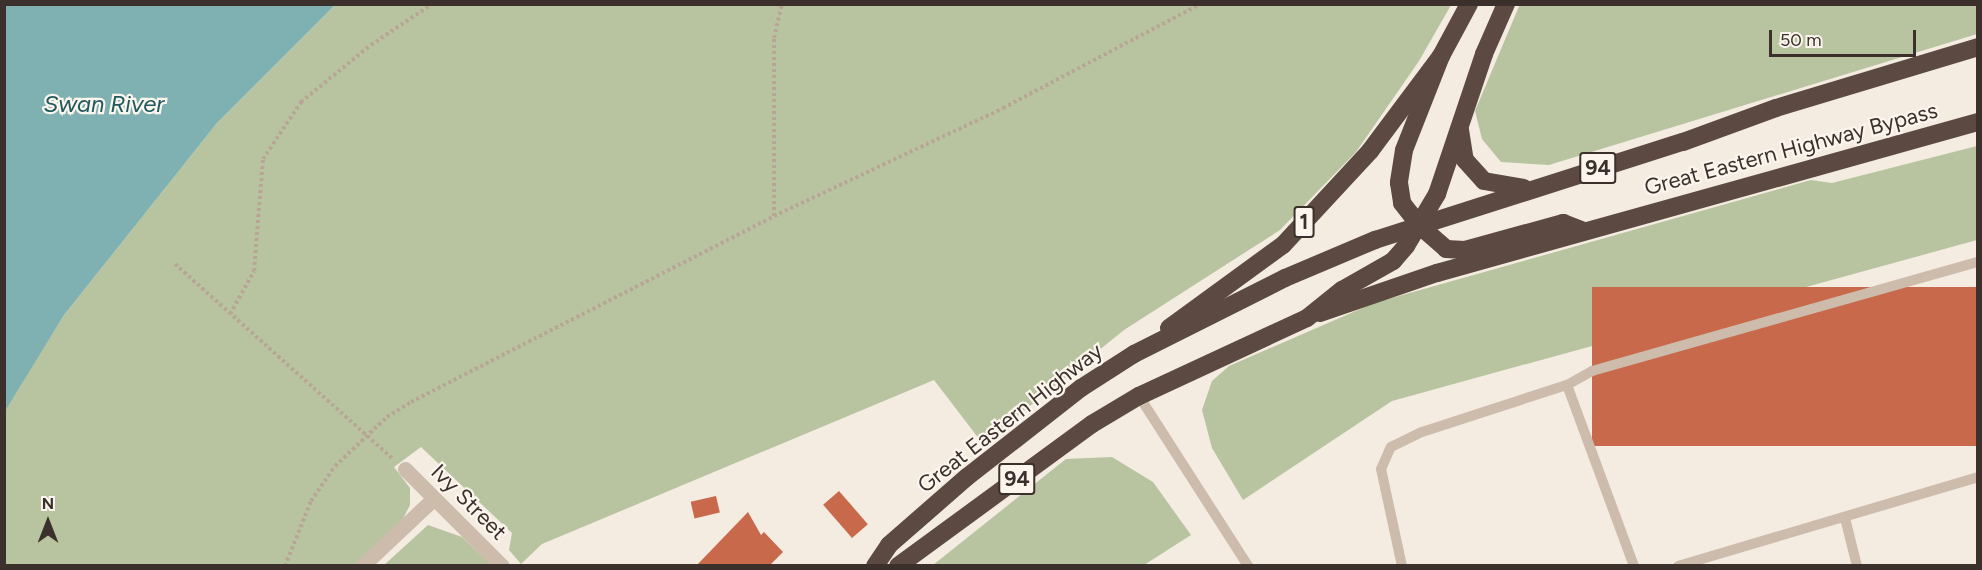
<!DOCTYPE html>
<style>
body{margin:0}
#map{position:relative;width:1982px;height:570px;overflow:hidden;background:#f4ebe1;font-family:Figtree,sans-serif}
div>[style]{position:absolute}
.green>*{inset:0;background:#b8c4a0}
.water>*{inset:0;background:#7fb0b2}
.building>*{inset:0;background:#c8694b;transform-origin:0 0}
.path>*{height:4px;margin-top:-2px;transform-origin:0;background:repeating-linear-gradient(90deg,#b9a596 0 3px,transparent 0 6px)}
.lane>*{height:10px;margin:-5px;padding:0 5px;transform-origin:5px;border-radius:5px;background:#cdbbac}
.street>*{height:15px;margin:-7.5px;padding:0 7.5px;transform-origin:7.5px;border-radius:7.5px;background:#cdbbac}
.highway>*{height:18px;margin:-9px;padding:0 9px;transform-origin:9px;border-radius:9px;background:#5c4a42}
span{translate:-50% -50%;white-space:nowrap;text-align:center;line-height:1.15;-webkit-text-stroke:4.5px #fbf5ee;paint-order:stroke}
.shield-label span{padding:2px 4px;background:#fbf5ee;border:2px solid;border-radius:4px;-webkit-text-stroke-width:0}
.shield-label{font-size:21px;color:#3b302b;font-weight:700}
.street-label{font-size:22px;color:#3b302b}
.water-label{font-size:24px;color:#1f5a5e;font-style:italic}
.frame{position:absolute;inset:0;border:6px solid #3b302b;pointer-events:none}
.north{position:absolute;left:18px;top:492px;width:60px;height:60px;-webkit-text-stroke:4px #fbf5ee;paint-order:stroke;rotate:0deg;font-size:16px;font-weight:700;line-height:24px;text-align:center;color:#3b302b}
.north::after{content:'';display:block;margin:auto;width:21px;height:27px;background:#3b302b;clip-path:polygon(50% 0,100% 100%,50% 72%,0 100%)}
.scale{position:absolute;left:1769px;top:30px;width:147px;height:27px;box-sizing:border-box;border:3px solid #3b302b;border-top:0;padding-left:8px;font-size:18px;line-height:21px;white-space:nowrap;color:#3b302b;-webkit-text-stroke:4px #fbf5ee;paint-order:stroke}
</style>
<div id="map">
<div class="green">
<i style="clip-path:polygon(1520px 4px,1977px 5px,1977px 34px,1549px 165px,1501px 162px,1482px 139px,1475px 111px)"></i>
<i style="clip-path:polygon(335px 5px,1451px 5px,1419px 61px,1356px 152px,1280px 230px,1124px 330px,983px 444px,934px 380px,542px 544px,521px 564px,509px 550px,512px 533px,421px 447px,394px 467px,410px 488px,410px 505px,400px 525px,355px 565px,5px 566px,4px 411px,64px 315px,217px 123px)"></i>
<i style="clip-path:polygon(1977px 146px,1977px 240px,1392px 401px,1243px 500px,1212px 448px,1202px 410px,1212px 381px,1229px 366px,1374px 303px,1811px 180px,1832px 183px)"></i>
<i style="clip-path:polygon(1112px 457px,1153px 482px,1191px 535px,1144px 565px,933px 565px,1066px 459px)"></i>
<i style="clip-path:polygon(428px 525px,462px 537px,491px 565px,383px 566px)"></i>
</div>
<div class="water">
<i style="clip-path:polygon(5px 4px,335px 5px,217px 123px,64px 315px,5px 411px)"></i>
</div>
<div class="building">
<i style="left:1977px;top:287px;width:159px;height:385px;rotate:90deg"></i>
<i style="left:839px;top:491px;width:44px;height:21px;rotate:49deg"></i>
<i style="left:716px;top:496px;width:17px;height:26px;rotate:77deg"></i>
<i style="clip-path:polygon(748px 512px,761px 535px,764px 532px,783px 552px,769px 566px,696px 566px)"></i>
</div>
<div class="path">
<i style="left:774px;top:216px;width:178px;rotate:-90deg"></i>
<i style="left:774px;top:38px;width:35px;rotate:-77deg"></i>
<i style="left:175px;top:264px;width:292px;rotate:41.8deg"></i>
<i style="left:230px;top:314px;width:49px;rotate:-60.8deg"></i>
<i style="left:254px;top:271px;width:112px;rotate:-85.4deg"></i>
<i style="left:263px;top:159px;width:69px;rotate:-56.3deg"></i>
<i style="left:301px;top:102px;width:90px;rotate:-39.2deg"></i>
<i style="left:371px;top:45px;width:73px;rotate:-33.9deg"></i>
<i style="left:285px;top:566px;width:70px;rotate:-68.2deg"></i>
<i style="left:311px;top:501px;width:42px;rotate:-55.6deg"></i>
<i style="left:335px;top:466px;width:71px;rotate:-43.3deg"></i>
<i style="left:387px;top:417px;width:28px;rotate:-32deg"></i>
<i style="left:411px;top:402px;width:408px;rotate:-27.1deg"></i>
<i style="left:774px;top:216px;width:253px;rotate:-25.2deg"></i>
<i style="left:1003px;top:108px;width:223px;rotate:-27.8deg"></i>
</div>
<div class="lane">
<i style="left:1567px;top:385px;width:29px;rotate:-29deg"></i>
<i style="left:1592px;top:371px;width:401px;rotate:-15.8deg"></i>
<i style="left:1139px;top:396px;width:202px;rotate:57.3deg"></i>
<i style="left:1845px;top:518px;width:49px;rotate:76deg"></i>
<i style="left:1402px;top:566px;width:99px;rotate:-102.2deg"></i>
<i style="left:1381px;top:469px;width:24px;rotate:-66deg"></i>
<i style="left:1391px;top:447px;width:34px;rotate:-26deg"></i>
<i style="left:1422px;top:432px;width:152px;rotate:-18deg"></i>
<i style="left:1567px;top:385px;width:193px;rotate:69.7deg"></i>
<i style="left:1678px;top:566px;width:313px;rotate:-16.5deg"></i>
</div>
<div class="street">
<i style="left:405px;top:469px;width:137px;rotate:45deg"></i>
<i style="left:362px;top:566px;width:98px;rotate:-43.3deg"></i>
</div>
<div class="highway">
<i style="left:1469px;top:4px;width:59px;rotate:118.3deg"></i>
<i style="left:1441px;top:56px;width:101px;rotate:111.5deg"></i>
<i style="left:1404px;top:150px;width:33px;rotate:99deg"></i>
<i style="left:1399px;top:183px;width:20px;rotate:81deg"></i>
<i style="left:1402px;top:203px;width:29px;rotate:52deg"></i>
<i style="left:1420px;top:226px;width:35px;rotate:41deg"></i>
<i style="left:1446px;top:249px;width:19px;rotate:3deg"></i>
<i style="left:1465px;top:250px;width:102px;rotate:-15.4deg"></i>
<i style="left:1563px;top:223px;width:22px;rotate:21deg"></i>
<i style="left:1460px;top:130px;width:30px;rotate:81deg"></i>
<i style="left:1465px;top:160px;width:28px;rotate:48deg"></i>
<i style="left:1484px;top:181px;width:40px;rotate:10deg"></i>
<i style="left:1320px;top:313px;width:124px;rotate:-18.9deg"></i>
<i style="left:1437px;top:273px;width:562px;rotate:-15.6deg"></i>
<i style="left:1169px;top:328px;width:141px;rotate:-36.1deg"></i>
<i style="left:1283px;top:245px;width:128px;rotate:-47.2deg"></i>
<i style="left:1370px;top:151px;width:119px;rotate:-53.2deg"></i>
<i style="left:875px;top:566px;width:25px;rotate:-56deg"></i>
<i style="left:889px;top:545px;width:103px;rotate:-41.1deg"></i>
<i style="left:967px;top:477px;width:145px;rotate:-38deg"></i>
<i style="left:1081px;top:388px;width:63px;rotate:-32.7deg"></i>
<i style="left:1134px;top:354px;width:169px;rotate:-26.7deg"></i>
<i style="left:1285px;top:278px;width:98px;rotate:-22.9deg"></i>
<i style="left:1375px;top:240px;width:323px;rotate:-17.7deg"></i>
<i style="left:1683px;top:142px;width:99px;rotate:-20.1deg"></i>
<i style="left:1776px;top:108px;width:211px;rotate:-16.8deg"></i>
<i style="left:898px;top:566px;width:240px;rotate:-36.2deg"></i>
<i style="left:1092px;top:424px;width:55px;rotate:-30.8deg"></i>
<i style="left:1139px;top:396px;width:185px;rotate:-24.9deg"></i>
<i style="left:1307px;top:318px;width:45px;rotate:-38.7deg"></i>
<i style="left:1342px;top:290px;width:59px;rotate:-29.6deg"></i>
<i style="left:1393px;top:261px;width:20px;rotate:-49deg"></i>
<i style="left:1406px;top:246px;width:61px;rotate:-59.2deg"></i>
<i style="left:1437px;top:194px;width:148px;rotate:-71.4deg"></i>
<i style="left:1484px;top:54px;width:55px;rotate:-66.3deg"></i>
</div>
<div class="shield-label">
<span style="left:1598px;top:168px">94</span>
<span style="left:1304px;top:222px">1</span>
<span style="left:1017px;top:479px">94</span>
</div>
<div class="street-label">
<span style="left:1791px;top:149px;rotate:-15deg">Great Eastern Highway Bypass</span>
<span style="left:1010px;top:418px;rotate:-38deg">Great Eastern Highway</span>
<span style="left:469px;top:502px;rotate:45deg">Ivy Street</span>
</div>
<div class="water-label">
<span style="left:104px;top:104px">Swan River</span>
</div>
<div class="frame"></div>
<div class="north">N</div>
<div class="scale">50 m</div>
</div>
